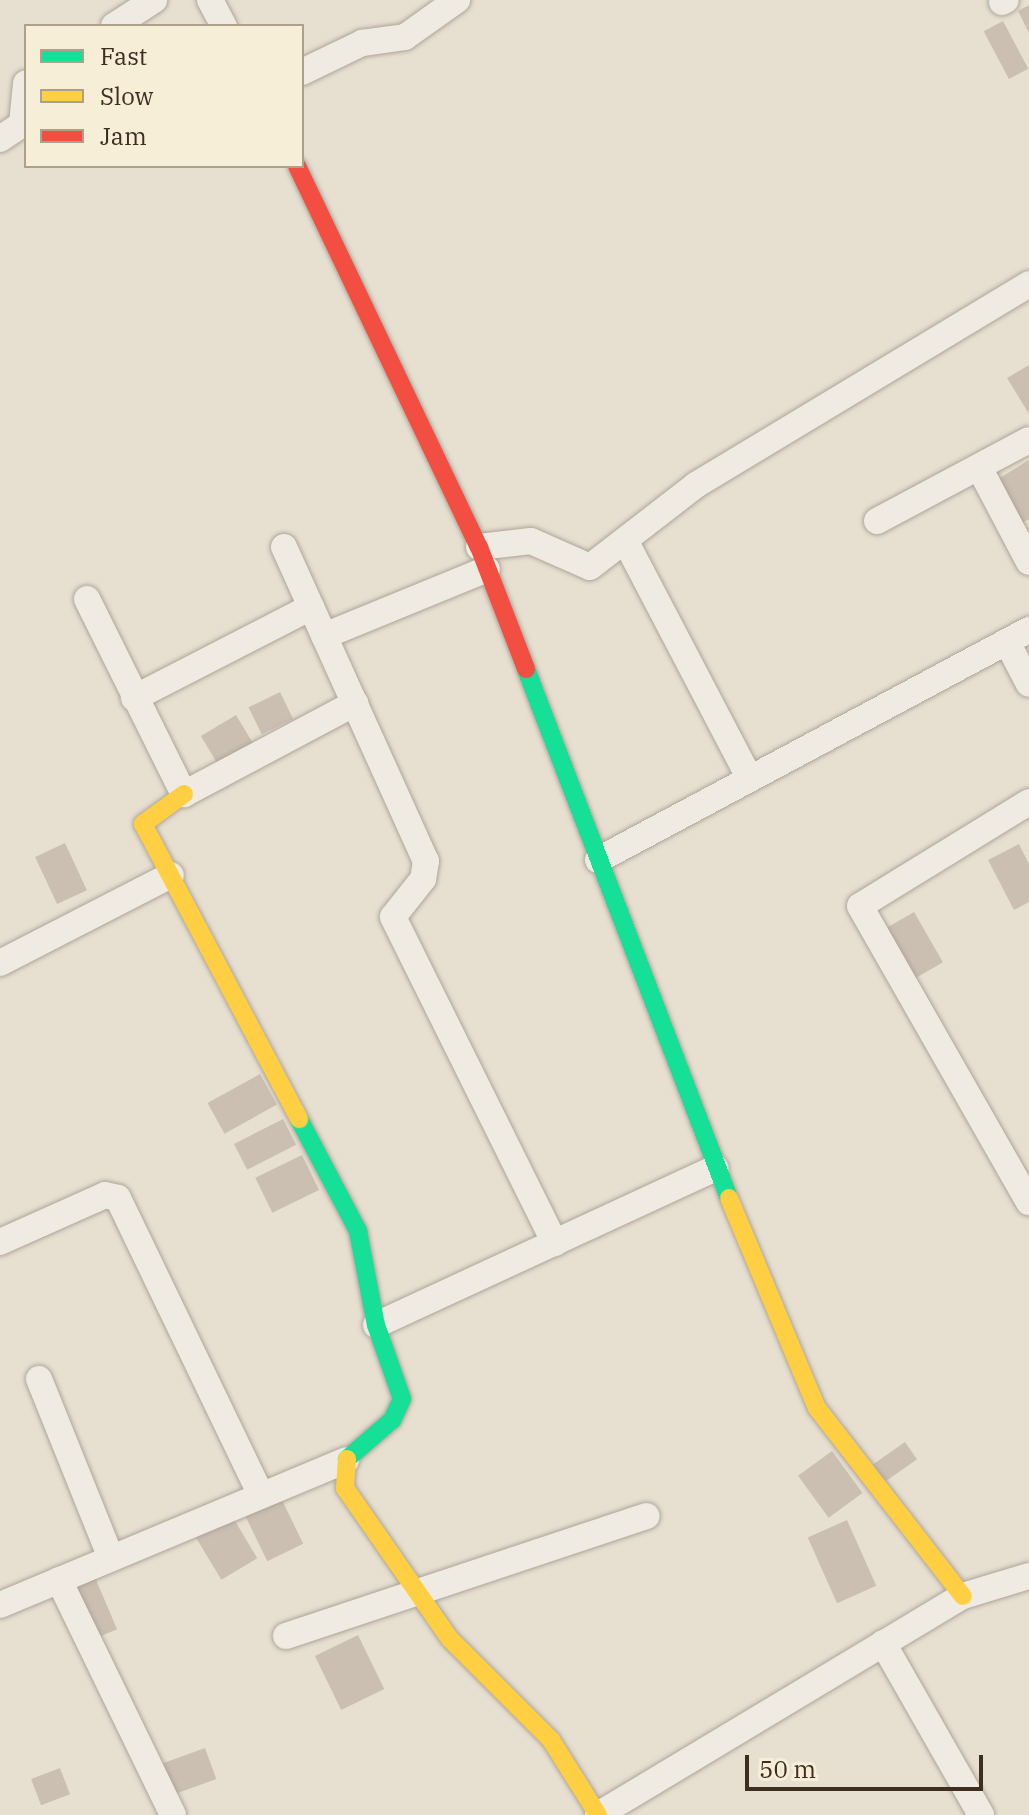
<!DOCTYPE html>
<style>
body{margin:0}
#map{position:relative;width:1029px;height:1815px;overflow:hidden;background:#e7e0d1;font-family:"IBM Plex Serif",serif}
div>[style]{position:absolute}
.building>*{inset:0;background:#cbbfb2;transform-origin:0 0}
.roads{filter:drop-shadow(0 0 2px #ada599) drop-shadow(0 0 2px #ada599)}
.street>*{height:26px;margin:-13px;padding:0 13px;transform-origin:13px;border-radius:13px;background:#efebe3}
.fast>*{height:18px;margin:-9px;padding:0 9px;transform-origin:9px;border-radius:9px;background:#16e098}
.slow>*{height:18px;margin:-9px;padding:0 9px;transform-origin:9px;border-radius:9px;background:#ffcf43}
.jam>*{height:18px;margin:-9px;padding:0 9px;transform-origin:9px;border-radius:9px;background:#f24e42}
span{translate:-50% -50%;white-space:nowrap;text-align:center;line-height:1.15;-webkit-text-stroke:7px #f7eed8;paint-order:stroke}
.legend{position:absolute;left:24px;top:24px;width:280px;height:144px;box-sizing:border-box;background:#f7eed8;border:2px solid #ada18e;margin:0;padding:10px 14px;list-style:none;font-size:24px;color:#3d2e20}
.legend li{display:flex;align-items:center;gap:16px;height:40px}
.legend b{width:40px;border:2px solid #ada18e}
.scale{position:absolute;left:745px;top:1755px;width:238px;height:36px;box-sizing:border-box;border:4px solid #3d2e20;border-top:0;padding-left:10px;font-size:24px;line-height:28px;white-space:nowrap;color:#3d2e20;-webkit-text-stroke:6px #f7eed8;paint-order:stroke}
</style>
<div id="map">
<div class="building">
<i style="clip-path:polygon(1029px 5px,1029px 33px,1018px 11px)"></i>
<i style="left:1003px;top:21px;width:54px;height:22px;rotate:62deg"></i>
<i style="clip-path:polygon(1029px 365px,1029px 414px,1007px 378px)"></i>
<i style="clip-path:polygon(1029px 460px,1029px 519px,1022px 523px,995px 481px)"></i>
<i style="left:280px;top:692px;width:30px;height:35px;rotate:64deg"></i>
<i style="left:236px;top:715px;width:33px;height:41px;rotate:59deg"></i>
<i style="left:65px;top:843px;width:52px;height:33px;rotate:65deg"></i>
<i style="clip-path:polygon(1019px 844px,1029px 864px,1029px 902px,1014px 910px,988px 860px)"></i>
<i style="left:914px;top:912px;width:58px;height:38px;rotate:60deg"></i>
<i style="left:260px;top:1074px;width:35px;height:60px;rotate:61deg"></i>
<i style="left:283px;top:1119px;width:29px;height:55px;rotate:63deg"></i>
<i style="left:302px;top:1155px;width:39px;height:52px;rotate:64deg"></i>
<i style="left:905px;top:1442px;width:21px;height:41px;rotate:55deg"></i>
<i style="left:832px;top:1451px;width:52px;height:42px;rotate:54deg"></i>
<i style="left:280px;top:1496px;width:53px;height:40px;rotate:64deg"></i>
<i style="left:229px;top:1511px;width:55px;height:42px;rotate:59deg"></i>
<i style="left:847px;top:1520px;width:72px;height:43px;rotate:66deg"></i>
<i style="left:94px;top:1575px;width:59px;height:30px;rotate:67deg"></i>
<i style="left:358px;top:1635px;width:60px;height:48px;rotate:64deg"></i>
<i style="left:205px;top:1748px;width:33px;height:52px;rotate:70deg"></i>
<i style="left:60px;top:1768px;width:28px;height:31px;rotate:69deg"></i>
</div>
<div class="roads">
<div class="street">
<i style="left:210px;top:0;width:30px;rotate:62deg"></i>
<i style="left:1002px;top:2px;width:4px;rotate:-27deg"></i>
<i style="left:114px;top:26px;width:48px;rotate:-33deg"></i>
<i style="left:302px;top:72px;width:67px;rotate:-25.8deg"></i>
<i style="left:362px;top:43px;width:43px;rotate:-7.9deg"></i>
<i style="left:405px;top:37px;width:64px;rotate:-35.4deg"></i>
<i style="left:0;top:139px;width:27px;rotate:-34deg"></i>
<i style="left:22px;top:124px;width:41px;rotate:-84.4deg"></i>
<i style="left:980px;top:469px;width:105px;rotate:62.2deg"></i>
<i style="left:877px;top:521px;width:172px;rotate:-28.1deg"></i>
<i style="left:627px;top:544px;width:263px;rotate:62.4deg"></i>
<i style="left:284px;top:547px;width:345px;rotate:65.7deg"></i>
<i style="left:426px;top:861px;width:18px;rotate:99deg"></i>
<i style="left:423px;top:879px;width:48px;rotate:128.3deg"></i>
<i style="left:393px;top:917px;width:364px;rotate:63.6deg"></i>
<i style="left:479px;top:547px;width:52px;rotate:-6.6deg"></i>
<i style="left:531px;top:541px;width:64px;rotate:23.8deg"></i>
<i style="left:590px;top:567px;width:134px;rotate:-37.7deg"></i>
<i style="left:696px;top:485px;width:389px;rotate:-31.1deg"></i>
<i style="left:87px;top:599px;width:218px;rotate:63.6deg"></i>
<i style="left:184px;top:794px;width:194px;rotate:-28deg"></i>
<i style="left:324px;top:636px;width:176px;rotate:-22.3deg"></i>
<i style="left:1007px;top:642px;width:47px;rotate:62.4deg"></i>
<i style="left:134px;top:698px;width:199px;rotate:-27.2deg"></i>
<i style="left:1029px;top:802px;width:198px;rotate:148.4deg"></i>
<i style="left:860px;top:906px;width:341px;rotate:60.3deg"></i>
<i style="left:598px;top:860px;width:489px;rotate:-28.1deg"></i>
<i style="left:0;top:963px;width:192px;rotate:-27.2deg"></i>
<i style="left:0;top:1242px;width:115px;rotate:-24.1deg"></i>
<i style="left:105px;top:1195px;width:13px;rotate:13deg"></i>
<i style="left:118px;top:1198px;width:330px;rotate:64.3deg"></i>
<i style="left:376px;top:1325px;width:374px;rotate:-24.8deg"></i>
<i style="left:39px;top:1379px;width:193px;rotate:68.1deg"></i>
<i style="left:59px;top:1580px;width:261px;rotate:64.1deg"></i>
<i style="left:0;top:1605px;width:375px;rotate:-22.7deg"></i>
<i style="left:286px;top:1636px;width:380px;rotate:-18.4deg"></i>
<i style="left:883px;top:1643px;width:198px;rotate:60.3deg"></i>
<i style="left:598px;top:1815px;width:426px;rotate:-31deg"></i>
<i style="left:963px;top:1596px;width:69px;rotate:-16.9deg"></i>
</div>
<div class="fast">
<i style="left:526px;top:669px;width:567px;rotate:69.01deg"></i>
<i style="left:299px;top:1119px;width:127px;rotate:62.2deg"></i>
<i style="left:358px;top:1231px;width:96px;rotate:79.2deg"></i>
<i style="left:376px;top:1325px;width:78px;rotate:70.6deg"></i>
<i style="left:402px;top:1399px;width:23px;rotate:115deg"></i>
<i style="left:392px;top:1420px;width:60px;rotate:139.1deg"></i>
</div>
<div class="slow">
<i style="left:184px;top:794px;width:51px;rotate:143.8deg"></i>
<i style="left:143px;top:824px;width:334px;rotate:62.1deg"></i>
<i style="left:729px;top:1198px;width:228px;rotate:67.3deg"></i>
<i style="left:817px;top:1408px;width:238px;rotate:52.2deg"></i>
<i style="left:347px;top:1459px;width:29px;rotate:94deg"></i>
<i style="left:345px;top:1488px;width:184px;rotate:55.2deg"></i>
<i style="left:450px;top:1639px;width:143px;rotate:45deg"></i>
<i style="left:551px;top:1740px;width:89px;rotate:57.9deg"></i>
</div>
<div class="jam">
<i style="left:297px;top:166px;width:422px;rotate:64.5deg"></i>
<i style="left:479px;top:547px;width:131px;rotate:68.9deg"></i>
</div>
</div>
<ul class="legend">
<li><b style="height:10px;background:#16e098"></b>Fast</li>
<li><b style="height:10px;background:#ffcf43"></b>Slow</li>
<li><b style="height:10px;background:#f24e42"></b>Jam</li>
</ul>
<div class="scale">50 m</div>
</div>
